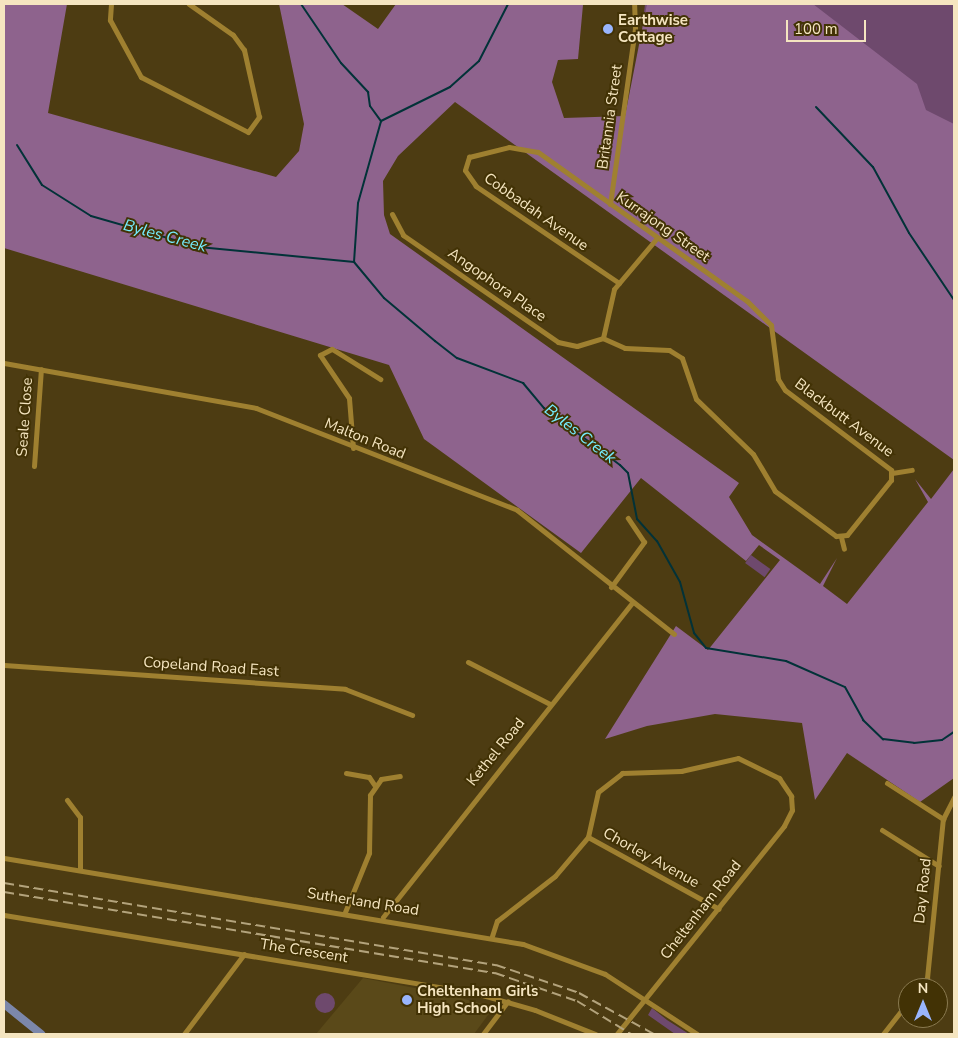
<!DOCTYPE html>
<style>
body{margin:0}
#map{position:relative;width:958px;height:1038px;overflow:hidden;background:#4d3c12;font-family:"Nunito Sans",sans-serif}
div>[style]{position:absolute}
.built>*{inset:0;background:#5a4919}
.green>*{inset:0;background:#6e496d;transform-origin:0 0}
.round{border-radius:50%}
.forest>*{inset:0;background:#8e638d}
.stream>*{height:2px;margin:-1px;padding:0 1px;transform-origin:1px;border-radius:1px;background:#023238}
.minor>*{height:5px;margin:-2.5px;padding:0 2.5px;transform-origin:2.5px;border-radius:2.5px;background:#9f8030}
.primary>*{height:8px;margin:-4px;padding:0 4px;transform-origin:4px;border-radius:4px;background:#7c87aa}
.rail>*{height:2px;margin-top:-1px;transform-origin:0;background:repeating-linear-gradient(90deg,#b3a37c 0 10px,transparent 0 15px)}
.dots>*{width:14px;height:14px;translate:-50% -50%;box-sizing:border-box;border:2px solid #423205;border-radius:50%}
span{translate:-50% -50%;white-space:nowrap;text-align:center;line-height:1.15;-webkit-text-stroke:4px #423205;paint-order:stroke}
.poi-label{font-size:15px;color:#f5e5c0;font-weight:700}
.left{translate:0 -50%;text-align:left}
.street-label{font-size:15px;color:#f5e5c0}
.water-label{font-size:16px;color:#75eeff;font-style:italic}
.frame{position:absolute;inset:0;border:5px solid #f5e5c0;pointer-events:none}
.north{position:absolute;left:898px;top:978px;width:50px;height:50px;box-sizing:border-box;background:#423205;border:1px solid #8a7a50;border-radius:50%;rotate:0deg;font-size:14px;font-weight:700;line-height:20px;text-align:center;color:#f5e5c0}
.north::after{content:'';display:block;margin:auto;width:18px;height:22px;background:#99b5fd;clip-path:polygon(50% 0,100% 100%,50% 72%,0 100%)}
.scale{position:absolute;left:786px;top:20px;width:80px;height:22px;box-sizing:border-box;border:2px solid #f5e5c0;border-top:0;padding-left:6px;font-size:15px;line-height:18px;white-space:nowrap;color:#f5e5c0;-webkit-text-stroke:4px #423205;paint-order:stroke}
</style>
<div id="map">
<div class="built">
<i style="clip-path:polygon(363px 978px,446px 994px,494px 1007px,474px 1034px,316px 1034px)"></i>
</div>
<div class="green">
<i style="clip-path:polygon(645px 4px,954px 4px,954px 157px,666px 10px,644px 12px)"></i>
<i style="left:751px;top:555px;width:24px;height:10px;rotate:36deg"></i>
<i class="round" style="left:315px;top:993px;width:20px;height:20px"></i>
<i style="clip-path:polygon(652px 1008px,667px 1020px,689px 1034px,675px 1034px,648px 1015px)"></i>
</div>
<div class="forest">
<i style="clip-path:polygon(4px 4px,67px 4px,48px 113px,276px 177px,299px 151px,304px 124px,279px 4px,342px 4px,378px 29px,396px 4px,631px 4px,583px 5px,578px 59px,558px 60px,552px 82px,564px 118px,625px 116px,647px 4px,813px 4px,917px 84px,926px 110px,954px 124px,954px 460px,455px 102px,398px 156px,383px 181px,384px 215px,390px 234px,739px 483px,729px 497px,752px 535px,820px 584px,837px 558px,823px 586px,847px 604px,928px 502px,915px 479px,931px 499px,954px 469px,954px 778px,920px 802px,847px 753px,815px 800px,802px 723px,715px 714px,647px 726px,605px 739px,676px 626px,708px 650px,780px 560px,759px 545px,746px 561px,641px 478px,581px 553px,424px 439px,389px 365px,4px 248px)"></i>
</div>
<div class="stream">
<i style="left:301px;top:4px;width:71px;rotate:55.9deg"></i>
<i style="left:341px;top:63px;width:40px;rotate:47deg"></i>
<i style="left:368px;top:92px;width:14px;rotate:82deg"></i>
<i style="left:370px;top:106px;width:19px;rotate:54deg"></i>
<i style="left:816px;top:107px;width:83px;rotate:46.5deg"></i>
<i style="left:873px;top:167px;width:75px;rotate:61.4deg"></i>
<i style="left:909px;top:233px;width:81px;rotate:56.1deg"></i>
<i style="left:17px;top:145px;width:47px;rotate:58deg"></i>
<i style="left:42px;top:185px;width:58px;rotate:32.3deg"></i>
<i style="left:91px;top:216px;width:112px;rotate:16deg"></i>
<i style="left:199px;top:247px;width:156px;rotate:5.5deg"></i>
<i style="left:354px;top:262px;width:47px;rotate:50.2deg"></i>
<i style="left:384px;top:298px;width:67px;rotate:40.1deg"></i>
<i style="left:435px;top:341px;width:28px;rotate:38deg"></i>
<i style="left:457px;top:358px;width:71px;rotate:20.7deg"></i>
<i style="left:523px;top:383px;width:33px;rotate:50deg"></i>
<i style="left:544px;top:408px;width:95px;rotate:36.9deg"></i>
<i style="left:620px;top:465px;width:11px;rotate:45deg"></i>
<i style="left:628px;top:473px;width:47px;rotate:78.9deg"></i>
<i style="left:637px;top:519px;width:30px;rotate:48deg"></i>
<i style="left:657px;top:541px;width:47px;rotate:60.7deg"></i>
<i style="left:680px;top:582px;width:53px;rotate:74.6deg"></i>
<i style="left:694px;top:633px;width:19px;rotate:51deg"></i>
<i style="left:706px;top:648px;width:81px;rotate:9.2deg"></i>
<i style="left:786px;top:661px;width:64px;rotate:23.8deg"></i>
<i style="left:845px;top:687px;width:38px;rotate:61deg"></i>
<i style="left:863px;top:720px;width:28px;rotate:44deg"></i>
<i style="left:883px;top:739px;width:31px;rotate:7deg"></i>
<i style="left:914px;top:743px;width:28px;rotate:-6deg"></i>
<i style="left:942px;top:740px;width:14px;rotate:-34deg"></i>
<i style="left:354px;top:262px;width:59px;rotate:-86.1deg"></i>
<i style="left:358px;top:203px;width:85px;rotate:-74.3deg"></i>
<i style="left:381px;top:121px;width:77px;rotate:-26.2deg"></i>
<i style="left:450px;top:87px;width:39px;rotate:-42deg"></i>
<i style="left:479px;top:61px;width:64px;rotate:-63deg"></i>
</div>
<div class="minor">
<i style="left:111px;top:4px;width:16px;rotate:94deg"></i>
<i style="left:110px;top:20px;width:65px;rotate:61.5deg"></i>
<i style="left:141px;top:77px;width:120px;rotate:27.2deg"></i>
<i style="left:248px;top:132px;width:19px;rotate:-54deg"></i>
<i style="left:259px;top:117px;width:69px;rotate:-102.6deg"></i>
<i style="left:244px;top:50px;width:19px;rotate:-126deg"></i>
<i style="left:233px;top:35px;width:54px;rotate:-144.8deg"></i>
<i style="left:610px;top:204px;width:177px;rotate:-81.9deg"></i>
<i style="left:635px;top:29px;width:25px;rotate:-92deg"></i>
<i style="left:392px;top:214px;width:24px;rotate:62deg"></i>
<i style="left:403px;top:235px;width:188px;rotate:34.6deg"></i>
<i style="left:558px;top:342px;width:19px;rotate:12deg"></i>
<i style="left:577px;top:346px;width:27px;rotate:-17deg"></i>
<i style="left:619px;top:283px;width:173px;rotate:-145.9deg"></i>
<i style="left:476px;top:186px;width:19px;rotate:-125deg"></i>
<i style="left:465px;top:170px;width:14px;rotate:-73deg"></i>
<i style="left:469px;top:157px;width:41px;rotate:-14deg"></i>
<i style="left:509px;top:147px;width:29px;rotate:10deg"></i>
<i style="left:538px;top:152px;width:257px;rotate:35.5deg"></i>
<i style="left:747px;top:301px;width:34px;rotate:45deg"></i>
<i style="left:771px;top:325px;width:54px;rotate:82.6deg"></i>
<i style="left:778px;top:379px;width:13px;rotate:58deg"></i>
<i style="left:785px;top:390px;width:133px;rotate:37deg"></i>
<i style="left:891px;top:470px;width:10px;rotate:90deg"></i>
<i style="left:891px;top:480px;width:70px;rotate:128.7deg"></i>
<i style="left:847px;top:535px;width:11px;rotate:175deg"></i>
<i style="left:836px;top:536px;width:76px;rotate:-143.6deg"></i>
<i style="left:775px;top:491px;width:43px;rotate:-120.7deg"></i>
<i style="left:753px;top:454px;width:79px;rotate:-136deg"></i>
<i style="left:696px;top:399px;width:43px;rotate:-108.9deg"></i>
<i style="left:682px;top:358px;width:15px;rotate:-148deg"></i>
<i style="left:669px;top:350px;width:44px;rotate:-177.4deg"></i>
<i style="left:625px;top:348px;width:24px;rotate:-156deg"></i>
<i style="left:603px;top:338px;width:50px;rotate:-77.3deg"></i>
<i style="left:614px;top:289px;width:67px;rotate:-49.9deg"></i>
<i style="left:4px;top:363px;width:256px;rotate:10.1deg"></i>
<i style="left:256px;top:408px;width:280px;rotate:21.3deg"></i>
<i style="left:517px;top:510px;width:200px;rotate:38.3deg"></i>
<i style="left:353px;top:448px;width:50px;rotate:-94.6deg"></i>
<i style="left:349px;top:398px;width:52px;rotate:-124deg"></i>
<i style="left:320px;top:355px;width:13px;rotate:-27deg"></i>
<i style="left:332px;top:349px;width:57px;rotate:32deg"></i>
<i style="left:34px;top:466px;width:97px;rotate:-85.9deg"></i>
<i style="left:892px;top:473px;width:20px;rotate:-9deg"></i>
<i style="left:841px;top:537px;width:12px;rotate:76deg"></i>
<i style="left:611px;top:587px;width:56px;rotate:-53.7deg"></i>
<i style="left:644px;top:542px;width:29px;rotate:-124deg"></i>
<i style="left:468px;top:662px;width:92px;rotate:27.1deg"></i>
<i style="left:4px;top:665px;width:342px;rotate:4deg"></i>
<i style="left:345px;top:689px;width:72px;rotate:21.2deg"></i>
<i style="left:346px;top:773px;width:23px;rotate:10deg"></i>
<i style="left:369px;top:777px;width:11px;rotate:56deg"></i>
<i style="left:887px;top:783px;width:67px;rotate:32.7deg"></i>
<i style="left:67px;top:800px;width:21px;rotate:53deg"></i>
<i style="left:80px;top:817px;width:53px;rotate:90deg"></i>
<i style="left:882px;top:830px;width:67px;rotate:32.3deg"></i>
<i style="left:588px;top:837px;width:46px;rotate:-77.5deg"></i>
<i style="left:598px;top:792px;width:31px;rotate:-38deg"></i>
<i style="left:622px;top:773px;width:59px;rotate:-1.9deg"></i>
<i style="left:681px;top:771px;width:58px;rotate:-12.8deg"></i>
<i style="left:738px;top:758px;width:46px;rotate:26deg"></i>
<i style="left:779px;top:778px;width:22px;rotate:56deg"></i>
<i style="left:791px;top:796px;width:14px;rotate:86deg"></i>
<i style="left:792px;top:810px;width:18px;rotate:117deg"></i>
<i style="left:784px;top:826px;width:267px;rotate:128.8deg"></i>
<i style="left:4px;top:858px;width:526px;rotate:9.41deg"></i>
<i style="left:523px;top:944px;width:87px;rotate:20.1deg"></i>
<i style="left:605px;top:974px;width:110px;rotate:33.1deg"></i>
<i style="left:345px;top:912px;width:64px;rotate:-67.9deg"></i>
<i style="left:369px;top:853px;width:58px;rotate:-89deg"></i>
<i style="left:370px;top:795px;width:19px;rotate:-55deg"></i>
<i style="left:381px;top:779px;width:19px;rotate:-9deg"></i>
<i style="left:4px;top:915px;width:477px;rotate:9.4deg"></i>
<i style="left:475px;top:993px;width:62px;rotate:15.8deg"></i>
<i style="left:535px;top:1010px;width:65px;rotate:21.8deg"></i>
<i style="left:383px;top:917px;width:401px;rotate:-51.6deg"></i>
<i style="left:492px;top:936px;width:16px;rotate:-72deg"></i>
<i style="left:497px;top:921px;width:73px;rotate:-37.8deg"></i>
<i style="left:555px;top:876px;width:51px;rotate:-49.8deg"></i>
<i style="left:588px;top:837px;width:149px;rotate:28.8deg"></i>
<i style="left:919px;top:988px;width:13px;rotate:-51deg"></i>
<i style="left:927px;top:978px;width:160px;rotate:-84.3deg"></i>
<i style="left:943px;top:819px;width:25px;rotate:-63deg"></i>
<i style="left:184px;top:1034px;width:100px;rotate:-53.1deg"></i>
<i style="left:483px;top:1034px;width:41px;rotate:-52.9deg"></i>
<i style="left:883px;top:1034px;width:41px;rotate:-52deg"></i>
</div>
<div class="primary">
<i style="left:4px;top:1004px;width:48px;rotate:39deg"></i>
</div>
<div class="rail">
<i style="left:4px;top:883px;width:499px;rotate:9.5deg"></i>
<i style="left:496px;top:965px;width:88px;rotate:18.6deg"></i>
<i style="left:579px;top:993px;width:85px;rotate:28.7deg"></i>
<i style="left:4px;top:892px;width:498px;rotate:9.4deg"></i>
<i style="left:495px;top:973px;width:87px;rotate:18.9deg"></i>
<i style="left:577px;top:1001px;width:63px;rotate:31.4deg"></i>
</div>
<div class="dots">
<i style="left:608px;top:29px;background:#99b5fd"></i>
<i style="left:407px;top:1000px;background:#99b5fd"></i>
</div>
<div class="poi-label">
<span class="left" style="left:618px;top:29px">Earthwise<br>Cottage</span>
<span class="left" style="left:417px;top:1000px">Cheltenham Girls<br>High School</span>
</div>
<div class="street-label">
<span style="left:610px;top:117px;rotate:-82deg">Britannia Street</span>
<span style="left:536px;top:212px;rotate:35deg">Cobbadah Avenue</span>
<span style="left:663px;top:227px;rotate:35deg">Kurrajong Street</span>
<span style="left:497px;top:285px;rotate:35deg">Angophora Place</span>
<span style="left:25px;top:417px;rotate:-86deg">Seale Close</span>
<span style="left:844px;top:418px;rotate:37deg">Blackbutt Avenue</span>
<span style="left:365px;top:439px;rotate:22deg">Malton Road</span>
<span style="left:211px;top:667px;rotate:4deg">Copeland Road East</span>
<span style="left:496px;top:752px;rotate:-51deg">Kethel Road</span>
<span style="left:651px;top:858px;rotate:29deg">Chorley Avenue</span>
<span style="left:923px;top:891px;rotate:-84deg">Day Road</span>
<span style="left:363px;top:902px;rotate:9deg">Sutherland Road</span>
<span style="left:701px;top:910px;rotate:-52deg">Cheltenham Road</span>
<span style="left:304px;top:951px;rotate:9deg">The Crescent</span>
</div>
<div class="water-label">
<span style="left:165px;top:236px;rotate:15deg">Byles Creek</span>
<span style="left:580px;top:434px;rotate:38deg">Byles Creek</span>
</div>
<div class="frame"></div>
<div class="north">N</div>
<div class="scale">100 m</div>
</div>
